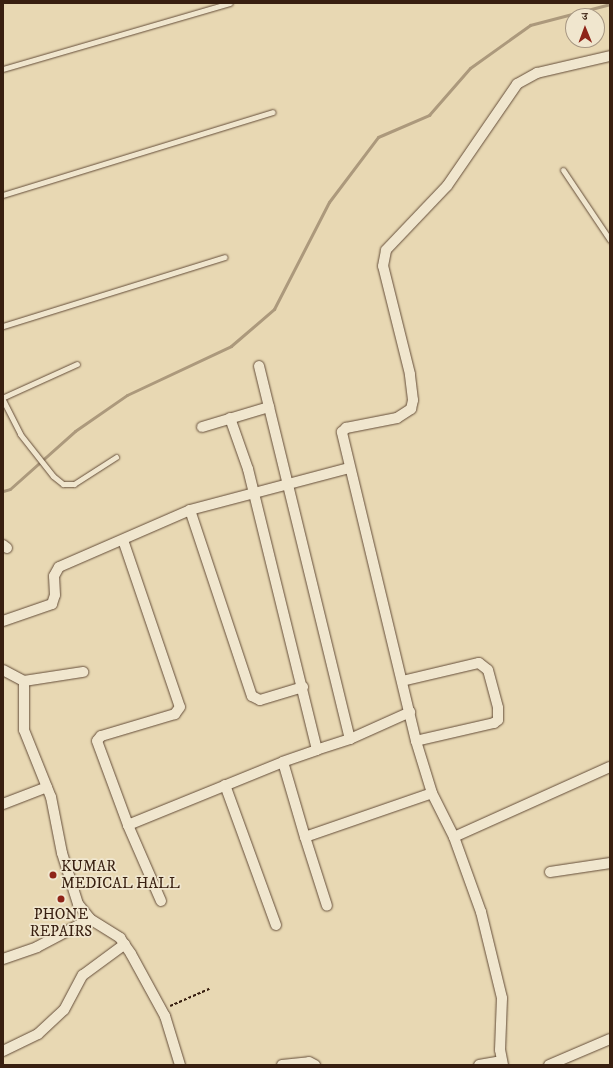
<!DOCTYPE html>
<meta charset="utf-8">
<style>
body{margin:0}
#map{position:relative;width:613px;height:1068px;overflow:hidden;background:#e8d8b3;font-family:"IM FELL DW Pica","Noto Serif Devanagari",serif}
div>[style]{position:absolute}
.stream>*{height:3px;margin:-1.5px;padding:0 1.5px;transform-origin:1.5px;border-radius:1.5px;background:#ac997c}
.path>*{height:1.5px;margin-top:-0.75px;transform-origin:0;background:repeating-linear-gradient(90deg,#381f10 0 3px,transparent 0 5px)}
.roads{filter:drop-shadow(0 0 1px #644d39) drop-shadow(0 0 1px #644d39)}
.service>*{height:5px;margin:-2.5px;padding:0 2.5px;transform-origin:2.5px;border-radius:2.5px;background:#f0e6ce}
.minor>*{height:10px;margin:-5px;padding:0 5px;transform-origin:5px;border-radius:5px;background:#f0e6ce}
.dots>*{width:11px;height:11px;translate:-50% -50%;box-sizing:border-box;border:2px solid #f0e6ce;border-radius:50%}
span{translate:-50% -50%;white-space:nowrap;text-align:center;line-height:1.15;-webkit-text-stroke:3.5px #f0e6ce;paint-order:stroke}
.poi-label{font-size:15px;color:#381f10}
.left{translate:0 -50%;text-align:left}
.frame{position:absolute;inset:0;border:4px solid #381f10;pointer-events:none}
.north{position:absolute;left:565px;top:8px;width:40px;height:40px;box-sizing:border-box;background:#f0e6ce;border:1px solid #a69682;border-radius:50%;rotate:359deg;font-size:11px;font-weight:700;line-height:16px;text-align:center;color:#381f10}
.north::after{content:'';display:block;margin:auto;width:14px;height:18px;background:#8f2418;clip-path:polygon(50% 0,100% 100%,50% 72%,0 100%)}
</style>
<div id="map">
<div class="stream">
<i style="left:3px;top:491px;width:7px;rotate:-16deg"></i>
<i style="left:10px;top:489px;width:87px;rotate:-41.7deg"></i>
<i style="left:75px;top:431px;width:63px;rotate:-34.7deg"></i>
<i style="left:127px;top:395px;width:115px;rotate:-25.2deg"></i>
<i style="left:231px;top:346px;width:57px;rotate:-40.7deg"></i>
<i style="left:274px;top:309px;width:120px;rotate:-62.8deg"></i>
<i style="left:329px;top:202px;width:81px;rotate:-53deg"></i>
<i style="left:378px;top:137px;width:56px;rotate:-23.3deg"></i>
<i style="left:429px;top:115px;width:62px;rotate:-48.9deg"></i>
<i style="left:470px;top:68px;width:74px;rotate:-35.6deg"></i>
<i style="left:530px;top:25px;width:83px;rotate:-14.7deg"></i>
</div>
<div class="path">
<i style="left:170px;top:1006px;width:43px;rotate:-23.6deg"></i>
</div>
<div class="roads">
<div class="service">
<i style="left:3px;top:69px;width:236px;rotate:-16.2deg"></i>
<i style="left:563px;top:170px;width:84px;rotate:56.1deg"></i>
<i style="left:3px;top:195px;width:282px;rotate:-17.1deg"></i>
<i style="left:3px;top:326px;width:232px;rotate:-17.3deg"></i>
<i style="left:4px;top:397px;width:80px;rotate:-24.3deg"></i>
<i style="left:3px;top:400px;width:38px;rotate:63deg"></i>
<i style="left:20px;top:434px;width:53px;rotate:51.8deg"></i>
<i style="left:53px;top:476px;width:13px;rotate:39deg"></i>
<i style="left:63px;top:484px;width:11px"></i>
<i style="left:74px;top:484px;width:50px;rotate:-32.7deg"></i>
</div>
<div class="minor">
<i style="left:259px;top:366px;width:384px;rotate:76.3deg"></i>
<i style="left:350px;top:739px;width:35px;rotate:162deg"></i>
<i style="left:230px;top:418px;width:54px;rotate:70.6deg"></i>
<i style="left:248px;top:469px;width:289px;rotate:76.2deg"></i>
<i style="left:317px;top:750px;width:36px;rotate:161deg"></i>
<i style="left:283px;top:762px;width:78px;rotate:73.7deg"></i>
<i style="left:305px;top:837px;width:134px;rotate:-19.1deg"></i>
<i style="left:202px;top:427px;width:70px;rotate:-16.6deg"></i>
<i style="left:190px;top:510px;width:196px;rotate:71.6deg"></i>
<i style="left:252px;top:696px;width:9px;rotate:27deg"></i>
<i style="left:260px;top:700px;width:45px;rotate:-16.8deg"></i>
<i style="left:123px;top:540px;width:176px;rotate:71.2deg"></i>
<i style="left:180px;top:707px;width:9px;rotate:126deg"></i>
<i style="left:175px;top:714px;width:77px;rotate:163.4deg"></i>
<i style="left:101px;top:736px;width:6px;rotate:129deg"></i>
<i style="left:97px;top:741px;width:90px;rotate:69.7deg"></i>
<i style="left:3px;top:545px;width:5px;rotate:37deg"></i>
<i style="left:3px;top:621px;width:52px;rotate:-19.1deg"></i>
<i style="left:52px;top:604px;width:9px;rotate:-72deg"></i>
<i style="left:55px;top:595px;width:19px;rotate:-93deg"></i>
<i style="left:54px;top:576px;width:10px;rotate:-61deg"></i>
<i style="left:59px;top:567px;width:143px;rotate:-23.5deg"></i>
<i style="left:190px;top:510px;width:164px;rotate:-14.8deg"></i>
<i style="left:3px;top:670px;width:24px;rotate:28deg"></i>
<i style="left:24px;top:681px;width:49px;rotate:90deg"></i>
<i style="left:24px;top:730px;width:72px;rotate:68.1deg"></i>
<i style="left:51px;top:797px;width:57px;rotate:78.9deg"></i>
<i style="left:62px;top:853px;width:53px;rotate:72.6deg"></i>
<i style="left:78px;top:904px;width:19px;rotate:51deg"></i>
<i style="left:90px;top:919px;width:36px;rotate:32deg"></i>
<i style="left:120px;top:938px;width:19px;rotate:55deg"></i>
<i style="left:131px;top:954px;width:71px;rotate:61.3deg"></i>
<i style="left:165px;top:1016px;width:51px;rotate:73deg"></i>
<i style="left:24px;top:681px;width:60px;rotate:-8.7deg"></i>
<i style="left:402px;top:681px;width:79px;rotate:-13.2deg"></i>
<i style="left:479px;top:663px;width:11px;rotate:38deg"></i>
<i style="left:488px;top:670px;width:39px;rotate:75deg"></i>
<i style="left:498px;top:708px;width:12px;rotate:90deg"></i>
<i style="left:498px;top:720px;width:5px;rotate:143deg"></i>
<i style="left:494px;top:723px;width:80px;rotate:167deg"></i>
<i style="left:350px;top:739px;width:66px;rotate:-24.2deg"></i>
<i style="left:225px;top:785px;width:149px;rotate:70deg"></i>
<i style="left:3px;top:804px;width:47px;rotate:-21.1deg"></i>
<i style="left:305px;top:837px;width:72px;rotate:72.3deg"></i>
<i style="left:454px;top:837px;width:171px;rotate:-24.2deg"></i>
<i style="left:550px;top:872px;width:61px;rotate:-8.5deg"></i>
<i style="left:161px;top:901px;width:83px;rotate:-113.5deg"></i>
<i style="left:128px;top:825px;width:167px;rotate:-22.1deg"></i>
<i style="left:3px;top:959px;width:36px;rotate:-19deg"></i>
<i style="left:37px;top:947px;width:60px;rotate:-27.8deg"></i>
<i style="left:3px;top:1051px;width:39px;rotate:-26deg"></i>
<i style="left:38px;top:1034px;width:35px;rotate:-43deg"></i>
<i style="left:64px;top:1010px;width:40px;rotate:-62deg"></i>
<i style="left:83px;top:975px;width:52px;rotate:-36.4deg"></i>
<i style="left:282px;top:1065px;width:27px;rotate:-6deg"></i>
<i style="left:309px;top:1062px;width:7px;rotate:27deg"></i>
<i style="left:479px;top:1065px;width:22px;rotate:-10deg"></i>
<i style="left:503px;top:1065px;width:15px;rotate:-101deg"></i>
<i style="left:500px;top:1050px;width:52px;rotate:-87.8deg"></i>
<i style="left:502px;top:998px;width:89px;rotate:-103.7deg"></i>
<i style="left:481px;top:912px;width:80px;rotate:-109.8deg"></i>
<i style="left:454px;top:837px;width:49px;rotate:-116.6deg"></i>
<i style="left:432px;top:793px;width:54px;rotate:-107.1deg"></i>
<i style="left:416px;top:741px;width:318px;rotate:-103.5deg"></i>
<i style="left:342px;top:432px;width:6px;rotate:-45deg"></i>
<i style="left:346px;top:428px;width:52px;rotate:-11.1deg"></i>
<i style="left:397px;top:418px;width:17px;rotate:-33deg"></i>
<i style="left:411px;top:409px;width:9px;rotate:-77deg"></i>
<i style="left:413px;top:400px;width:26px;rotate:-97deg"></i>
<i style="left:410px;top:374px;width:111px;rotate:-104deg"></i>
<i style="left:383px;top:266px;width:16px;rotate:-79deg"></i>
<i style="left:386px;top:250px;width:88px;rotate:-46.4deg"></i>
<i style="left:447px;top:186px;width:124px;rotate:-55.5deg"></i>
<i style="left:517px;top:84px;width:23px;rotate:-29deg"></i>
<i style="left:537px;top:73px;width:75px;rotate:-13.1deg"></i>
<i style="left:549px;top:1065px;width:66px;rotate:-23.1deg"></i>
</div>
</div>
<div class="dots">
<i style="left:53px;top:875px;background:#8f2418"></i>
<i style="left:61px;top:899px;background:#8f2418"></i>
</div>
<div class="poi-label">
<span class="left" style="left:61px;top:875px">KUMAR<br>MEDICAL HALL</span>
<span style="left:61px;top:923px">PHONE<br>REPAIRS</span>
</div>
<div class="frame"></div>
<div class="north">उ</div>
</div>
